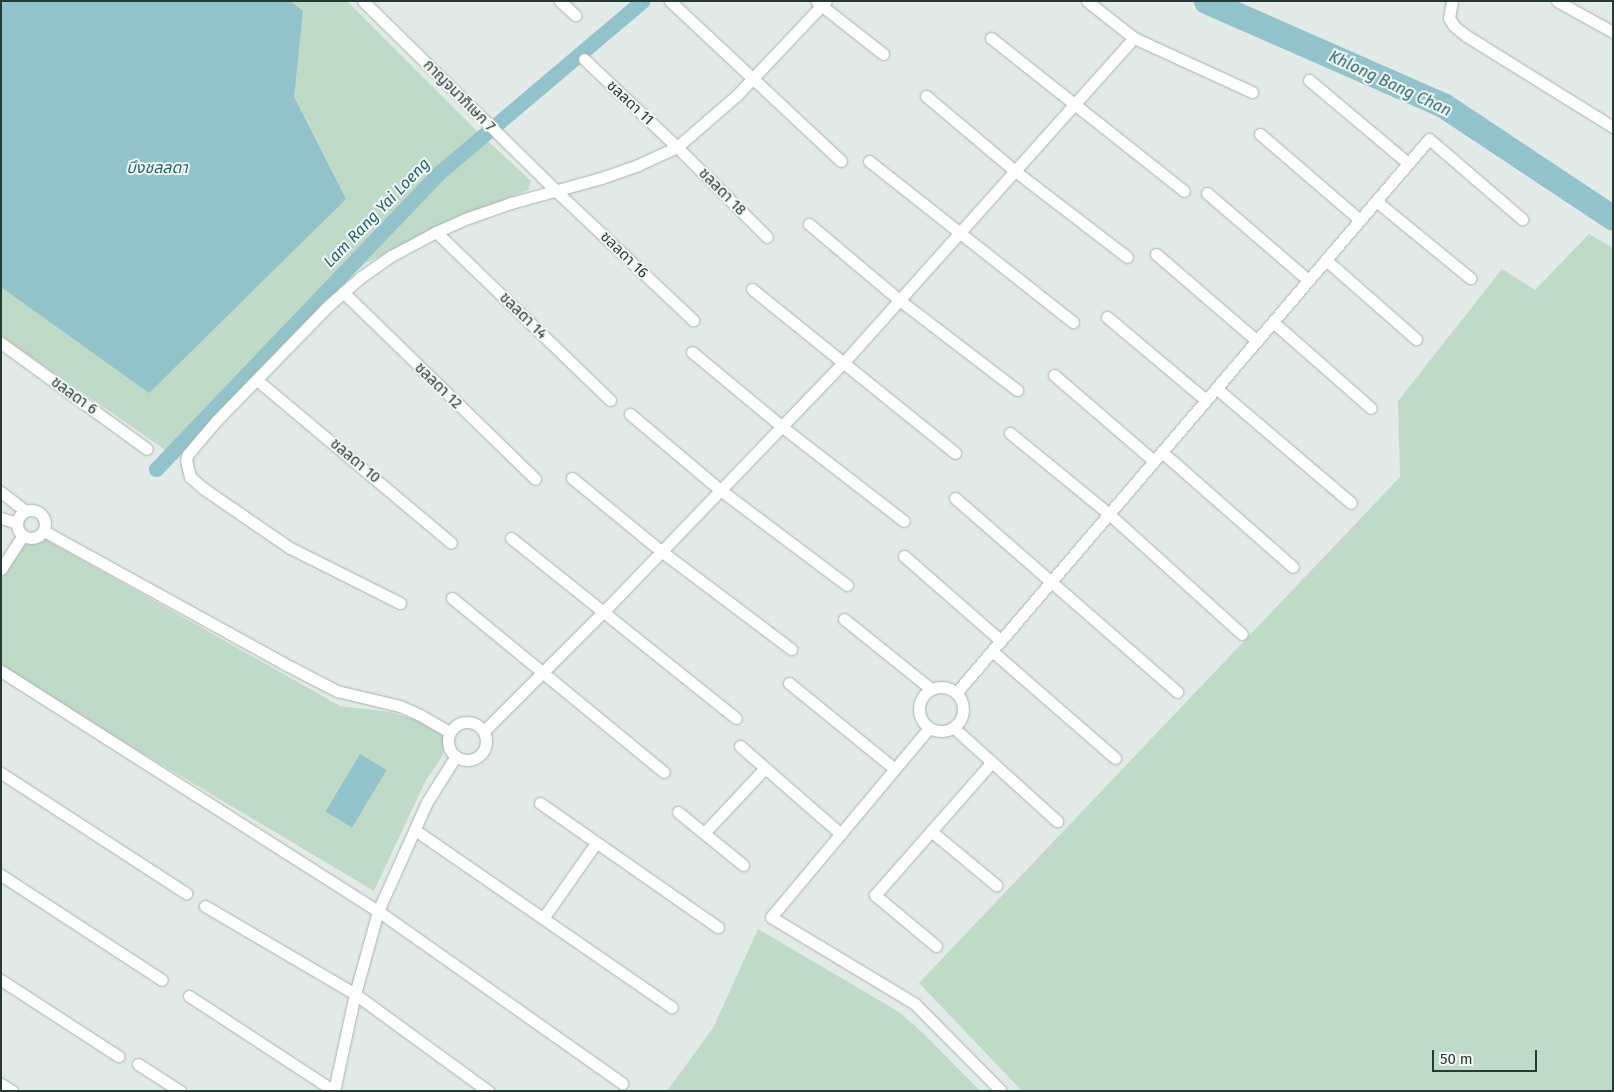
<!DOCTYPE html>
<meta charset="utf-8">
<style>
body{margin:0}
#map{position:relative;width:1614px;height:1092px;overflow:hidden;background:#e3ebe8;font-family:"Fira Sans","Noto Sans Thai",sans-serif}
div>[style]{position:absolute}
.green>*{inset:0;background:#bfdac6}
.water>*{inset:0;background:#92c2ca;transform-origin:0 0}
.canal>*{height:15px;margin:-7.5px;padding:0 7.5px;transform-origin:7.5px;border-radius:7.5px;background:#92c2ca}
.river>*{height:25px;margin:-12.5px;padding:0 12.5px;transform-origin:12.5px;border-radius:12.5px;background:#92c2ca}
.roads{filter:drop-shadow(0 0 1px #a6b2ae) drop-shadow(0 0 1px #a6b2ae)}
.minor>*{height:11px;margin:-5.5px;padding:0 5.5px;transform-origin:5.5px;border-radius:5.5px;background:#fff}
.minor>.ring{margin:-5.5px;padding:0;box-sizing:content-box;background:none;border:11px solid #fff;border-radius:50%}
span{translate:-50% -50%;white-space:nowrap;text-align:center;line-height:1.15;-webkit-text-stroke:4px #f3f8f6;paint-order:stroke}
.street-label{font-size:15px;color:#253a34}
.water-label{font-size:16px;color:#26646f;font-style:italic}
.frame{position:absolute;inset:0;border:2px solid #253a34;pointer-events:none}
.scale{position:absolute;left:1432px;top:1050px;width:105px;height:22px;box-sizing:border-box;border:2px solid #253a34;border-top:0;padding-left:6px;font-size:15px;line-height:18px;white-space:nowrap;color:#253a34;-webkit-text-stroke:4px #f3f8f6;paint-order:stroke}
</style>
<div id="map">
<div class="green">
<i style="clip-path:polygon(1px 1px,347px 1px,477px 131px,531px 181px,528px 190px,442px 226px,366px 263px,293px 324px,177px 458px,1px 336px)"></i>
<i style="clip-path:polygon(1589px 234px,1613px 248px,1613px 1091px,1022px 1091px,919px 983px,1400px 477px,1398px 401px,1502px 269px,1535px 290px)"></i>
<i style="clip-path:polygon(45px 539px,340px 706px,390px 712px,440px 727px,446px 747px,440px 760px,426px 780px,374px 891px,1px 669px,1px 578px,25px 544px,37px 544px)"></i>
<i style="clip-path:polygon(758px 929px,899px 1012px,924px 1034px,980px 1091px,667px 1091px,713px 1028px)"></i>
</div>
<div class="water">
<i style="clip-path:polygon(1px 1px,290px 1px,303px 11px,294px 97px,346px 199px,149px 393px,1px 287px)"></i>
<i style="left:360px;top:754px;width:31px;height:67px;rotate:31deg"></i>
</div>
<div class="canal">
<i style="left:156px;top:469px;width:411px;rotate:-46.3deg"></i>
<i style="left:440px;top:172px;width:265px;rotate:-40.2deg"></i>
</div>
<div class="river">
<i style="left:1206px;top:1px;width:259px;rotate:23.7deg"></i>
<i style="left:1443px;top:105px;width:204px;rotate:33.6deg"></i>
</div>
<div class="roads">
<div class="minor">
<i style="left:363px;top:1px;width:269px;rotate:44.5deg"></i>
<i style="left:555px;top:190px;width:190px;rotate:43.3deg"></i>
<i style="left:560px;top:1px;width:21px;rotate:43deg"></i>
<i style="left:670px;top:1px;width:234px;rotate:43.1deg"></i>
<i style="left:1087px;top:1px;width:60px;rotate:38.2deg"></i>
<i style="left:1134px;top:38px;width:130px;rotate:24.6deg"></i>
<i style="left:1452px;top:1px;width:17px;rotate:100deg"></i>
<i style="left:1449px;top:18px;width:9px;rotate:58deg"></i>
<i style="left:1454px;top:26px;width:14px;rotate:39deg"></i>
<i style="left:1465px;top:35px;width:174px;rotate:31.9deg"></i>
<i style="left:1557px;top:1px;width:64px;rotate:29deg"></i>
<i style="left:817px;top:2px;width:84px;rotate:38.2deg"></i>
<i style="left:991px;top:38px;width:246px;rotate:38.4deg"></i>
<i style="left:584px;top:59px;width:128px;rotate:43.4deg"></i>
<i style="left:677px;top:147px;width:127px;rotate:45deg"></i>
<i style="left:1309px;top:80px;width:129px;rotate:40deg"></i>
<i style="left:926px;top:96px;width:116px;rotate:40.1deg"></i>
<i style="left:1015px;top:171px;width:141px;rotate:37.5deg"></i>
<i style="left:1260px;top:134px;width:132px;rotate:40.7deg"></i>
<i style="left:869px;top:161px;width:260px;rotate:38.3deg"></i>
<i style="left:1207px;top:193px;width:133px;rotate:40.7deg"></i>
<i style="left:1376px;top:201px;width:122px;rotate:39.3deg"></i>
<i style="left:809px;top:224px;width:116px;rotate:40.1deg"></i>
<i style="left:898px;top:299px;width:150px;rotate:37.4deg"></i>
<i style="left:436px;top:232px;width:242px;rotate:44deg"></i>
<i style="left:1156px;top:254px;width:133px;rotate:40.7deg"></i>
<i style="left:1326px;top:260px;width:120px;rotate:41.3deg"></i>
<i style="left:752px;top:289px;width:261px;rotate:38.9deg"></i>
<i style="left:343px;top:292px;width:268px;rotate:44.2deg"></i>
<i style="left:1107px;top:317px;width:129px;rotate:40deg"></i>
<i style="left:1273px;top:322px;width:130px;rotate:41.3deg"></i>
<i style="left:1px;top:343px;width:180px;rotate:36deg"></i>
<i style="left:692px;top:352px;width:116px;rotate:39.7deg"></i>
<i style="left:781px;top:426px;width:155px;rotate:37.7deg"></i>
<i style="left:1054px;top:375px;width:132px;rotate:40.7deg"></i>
<i style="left:257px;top:380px;width:253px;rotate:40deg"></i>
<i style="left:1216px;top:388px;width:177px;rotate:40.4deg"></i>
<i style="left:630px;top:414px;width:116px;rotate:40.1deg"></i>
<i style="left:719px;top:489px;width:160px;rotate:36.9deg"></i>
<i style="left:1010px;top:433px;width:128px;rotate:39.3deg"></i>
<i style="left:1109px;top:514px;width:179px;rotate:42.1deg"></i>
<i style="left:1162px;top:452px;width:174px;rotate:41.3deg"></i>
<i style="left:572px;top:478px;width:115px;rotate:39.4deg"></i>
<i style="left:661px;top:551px;width:163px;rotate:37deg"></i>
<i style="left:1px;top:492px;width:31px;rotate:38deg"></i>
<i style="left:955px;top:498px;width:295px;rotate:41.1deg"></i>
<i class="ring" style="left:17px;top:510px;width:17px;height:17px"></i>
<i style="left:1px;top:518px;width:17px;rotate:17deg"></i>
<i style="left:44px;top:531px;width:273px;rotate:28.9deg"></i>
<i style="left:283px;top:663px;width:61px;rotate:27.4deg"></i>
<i style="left:337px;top:691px;width:65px;rotate:13.4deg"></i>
<i style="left:400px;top:706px;width:22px;rotate:24deg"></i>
<i style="left:420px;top:715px;width:34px;rotate:30deg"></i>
<i style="left:511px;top:538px;width:288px;rotate:38.7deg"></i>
<i style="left:904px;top:556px;width:129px;rotate:41.2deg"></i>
<i style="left:1px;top:569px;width:40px;rotate:-57.1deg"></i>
<i style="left:452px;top:598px;width:274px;rotate:39.4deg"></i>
<i style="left:400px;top:603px;width:123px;rotate:-153.4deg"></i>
<i style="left:290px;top:548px;width:104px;rotate:-145.5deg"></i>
<i style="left:204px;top:489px;width:18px;rotate:-139deg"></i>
<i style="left:190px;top:477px;width:17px;rotate:-103deg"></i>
<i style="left:186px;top:460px;width:6px;rotate:-72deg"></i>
<i style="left:188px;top:454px;width:43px;rotate:-49.7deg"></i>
<i style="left:216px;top:421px;width:162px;rotate:-45.8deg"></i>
<i style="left:329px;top:305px;width:43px;rotate:-41.2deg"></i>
<i style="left:361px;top:277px;width:37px;rotate:-35deg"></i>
<i style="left:391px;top:256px;width:51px;rotate:-28.1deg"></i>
<i style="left:436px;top:232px;width:32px;rotate:-24deg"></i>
<i style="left:465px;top:219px;width:49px;rotate:-19.2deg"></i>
<i style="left:511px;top:203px;width:93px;rotate:-15.5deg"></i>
<i style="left:601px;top:178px;width:39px;rotate:-19deg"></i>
<i style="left:638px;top:165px;width:43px;rotate:-24.8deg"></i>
<i style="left:677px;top:147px;width:79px;rotate:-40.9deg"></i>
<i style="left:737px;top:95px;width:129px;rotate:-46.6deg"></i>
<i style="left:844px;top:619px;width:112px;rotate:38.8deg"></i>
<i style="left:992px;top:651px;width:163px;rotate:41deg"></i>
<i style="left:1px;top:671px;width:447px;rotate:32.5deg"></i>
<i style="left:378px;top:911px;width:299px;rotate:35.2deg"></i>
<i style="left:789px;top:683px;width:136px;rotate:39.1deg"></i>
<i class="ring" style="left:919px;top:687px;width:33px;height:33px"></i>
<i style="left:956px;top:693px;width:728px;rotate:-49.51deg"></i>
<i style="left:1429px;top:139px;width:123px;rotate:40.7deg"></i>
<i class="ring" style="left:448px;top:722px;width:27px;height:27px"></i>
<i style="left:929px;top:728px;width:246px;rotate:129.9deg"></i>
<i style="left:771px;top:917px;width:168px;rotate:31.1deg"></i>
<i style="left:915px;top:1004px;width:122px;rotate:45.3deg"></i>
<i style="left:954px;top:728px;width:139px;rotate:42.1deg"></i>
<i style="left:484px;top:731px;width:174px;rotate:-45deg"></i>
<i style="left:607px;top:608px;width:342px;rotate:-46.1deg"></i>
<i style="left:844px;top:362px;width:435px;rotate:-48.2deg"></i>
<i style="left:740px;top:746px;width:134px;rotate:41.1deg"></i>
<i style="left:1px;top:773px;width:221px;rotate:33deg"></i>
<i style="left:540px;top:803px;width:217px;rotate:34.9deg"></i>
<i style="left:678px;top:812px;width:84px;rotate:39.2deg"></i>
<i style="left:415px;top:830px;width:312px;rotate:34.6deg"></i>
<i style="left:931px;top:831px;width:85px;rotate:39.7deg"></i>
<i style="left:704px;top:833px;width:89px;rotate:-46.8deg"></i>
<i style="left:1px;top:875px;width:192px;rotate:33.1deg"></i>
<i style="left:205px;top:906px;width:174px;rotate:30.4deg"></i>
<i style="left:355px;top:994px;width:165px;rotate:36.1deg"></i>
<i style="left:544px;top:917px;width:90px;rotate:-54.9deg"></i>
<i style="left:936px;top:946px;width:80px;rotate:-140.1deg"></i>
<i style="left:875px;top:895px;width:177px;rotate:-48.7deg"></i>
<i style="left:1px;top:980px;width:140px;rotate:33deg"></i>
<i style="left:189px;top:996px;width:173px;rotate:33.2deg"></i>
<i style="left:138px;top:1064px;width:50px;rotate:32.7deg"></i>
<i style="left:1px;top:1084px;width:13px;rotate:32deg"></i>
<i style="left:334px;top:1091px;width:99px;rotate:-77.8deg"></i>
<i style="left:355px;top:994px;width:86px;rotate:-74.5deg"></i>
<i style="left:378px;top:911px;width:120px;rotate:-65.8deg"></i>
<i style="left:427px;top:802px;width:54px;rotate:-57.8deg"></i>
</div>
</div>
<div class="street-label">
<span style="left:459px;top:96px;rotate:45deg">กาญจนาภิเษก 7</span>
<span style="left:630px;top:103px;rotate:43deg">ชลลดา 11</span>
<span style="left:722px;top:192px;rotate:45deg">ชลลดา 18</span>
<span style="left:624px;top:255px;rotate:44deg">ชลลดา 16</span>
<span style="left:523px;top:316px;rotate:44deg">ชลลดา 14</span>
<span style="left:438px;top:386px;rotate:44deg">ชลลดา 12</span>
<span style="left:74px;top:396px;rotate:36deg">ชลลดา 6</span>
<span style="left:355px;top:461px;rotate:40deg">ชลลดา 10</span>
</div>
<div class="water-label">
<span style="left:1390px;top:84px;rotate:25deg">Khlong Bang Chan</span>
<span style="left:157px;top:168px">บึงชลลดา</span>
<span style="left:377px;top:213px;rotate:-46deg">Lam Rang Yai Loeng</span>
</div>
<div class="frame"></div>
<div class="scale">50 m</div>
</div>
